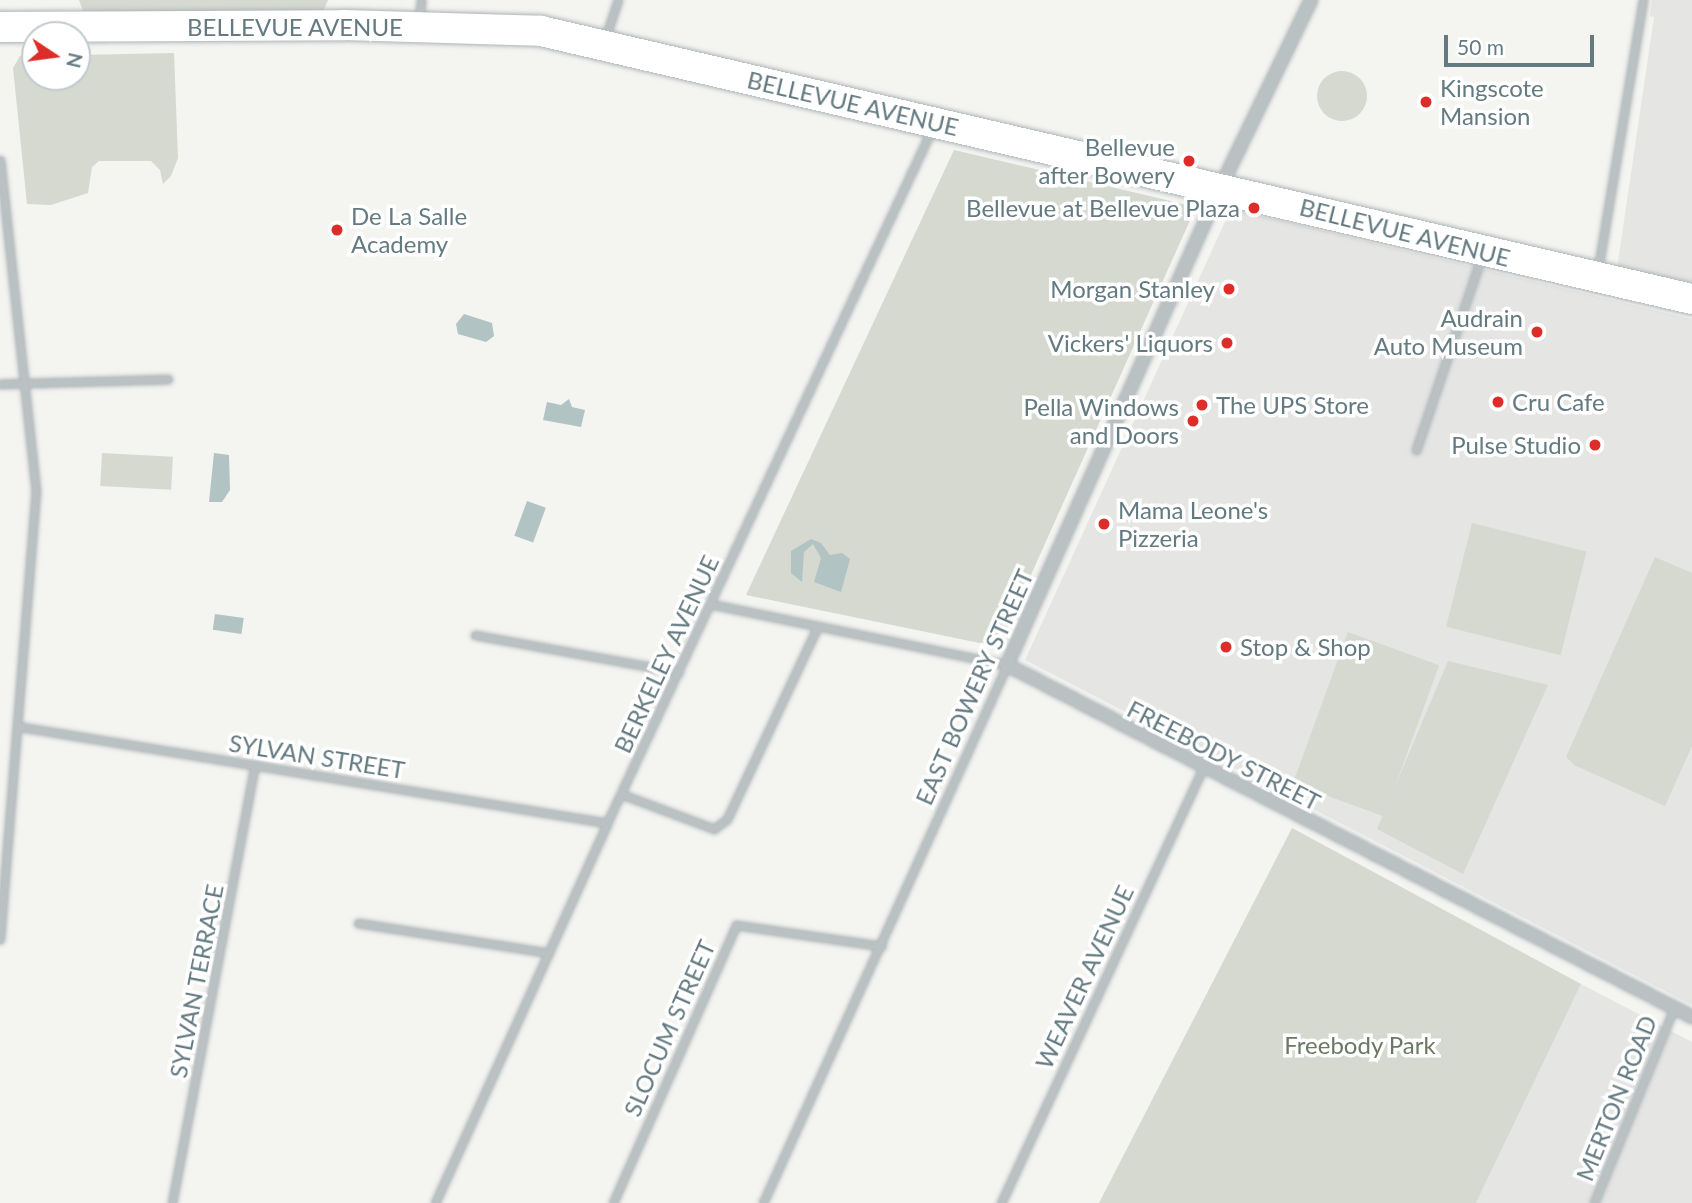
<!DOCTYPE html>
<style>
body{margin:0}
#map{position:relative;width:1692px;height:1203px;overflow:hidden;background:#f4f4f1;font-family:Lato,sans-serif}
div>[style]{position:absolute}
.built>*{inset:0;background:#e5e5e4}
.green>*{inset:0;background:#d5d9d0;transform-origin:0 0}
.round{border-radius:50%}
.water>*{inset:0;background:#b2c3c4;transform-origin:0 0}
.roads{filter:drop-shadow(0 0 2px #adb5b7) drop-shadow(0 0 2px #adb5b7)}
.minor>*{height:7px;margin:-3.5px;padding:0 3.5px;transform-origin:3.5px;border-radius:3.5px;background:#bac1c3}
.tertiary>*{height:12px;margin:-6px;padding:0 6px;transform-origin:6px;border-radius:6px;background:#bac1c3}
.secondary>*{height:30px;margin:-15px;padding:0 15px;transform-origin:15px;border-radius:15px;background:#fff}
.dots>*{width:19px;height:19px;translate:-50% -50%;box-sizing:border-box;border:4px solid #fff;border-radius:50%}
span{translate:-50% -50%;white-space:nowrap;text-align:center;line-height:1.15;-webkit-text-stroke:7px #fff;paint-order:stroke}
.street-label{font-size:24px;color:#647a81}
.poi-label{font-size:24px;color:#647a81}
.left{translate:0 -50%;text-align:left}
.right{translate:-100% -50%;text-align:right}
.park-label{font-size:24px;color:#6b7863}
.north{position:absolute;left:21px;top:21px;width:70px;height:70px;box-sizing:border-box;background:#fff;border:2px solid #c1cacd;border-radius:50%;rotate:103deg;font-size:19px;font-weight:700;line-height:28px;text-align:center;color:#647a81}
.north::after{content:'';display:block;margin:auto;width:24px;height:32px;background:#dd2d28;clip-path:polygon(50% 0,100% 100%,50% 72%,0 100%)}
.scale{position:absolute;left:1444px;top:35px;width:150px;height:32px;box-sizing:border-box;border:4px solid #647a81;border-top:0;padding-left:9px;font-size:21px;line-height:24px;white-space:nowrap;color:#647a81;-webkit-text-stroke:5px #fff;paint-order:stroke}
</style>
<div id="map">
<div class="built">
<i style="clip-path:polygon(1652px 0,1692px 0,1692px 286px,1617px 268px,1654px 17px,1650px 16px)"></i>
<i style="clip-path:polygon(1238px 211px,1692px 319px,1692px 1005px,1025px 660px,1224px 224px,1230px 212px)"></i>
<i style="clip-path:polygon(1581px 984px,1692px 1042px,1692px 1203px,1476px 1203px)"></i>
</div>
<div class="green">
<i style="clip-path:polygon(79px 0,328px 0,323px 12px,166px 14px,83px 11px)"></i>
<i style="clip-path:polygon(174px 53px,178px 158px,171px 176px,163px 184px,160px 170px,151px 161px,99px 161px,92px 167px,88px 193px,51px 205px,27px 204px,13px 68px,20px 56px,35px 55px,35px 77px,77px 77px,77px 55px)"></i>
<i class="round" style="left:1317px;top:71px;width:50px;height:50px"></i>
<i style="clip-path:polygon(954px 150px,1196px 207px,1026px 586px,1014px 592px,1015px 611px,999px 647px,746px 595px)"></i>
<i style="left:102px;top:453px;width:71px;height:33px;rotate:3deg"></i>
<i style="left:1472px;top:523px;width:118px;height:107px;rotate:14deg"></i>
<i style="clip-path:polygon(1655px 557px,1692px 573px,1692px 746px,1665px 806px,1574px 765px,1566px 757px)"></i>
<i style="left:1348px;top:632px;width:97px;height:161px;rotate:20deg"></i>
<i style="clip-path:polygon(1448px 661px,1548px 685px,1463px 874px,1377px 829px)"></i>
<i style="clip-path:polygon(1292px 828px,1581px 984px,1476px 1203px,1099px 1203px)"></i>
</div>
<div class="water">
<i style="clip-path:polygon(464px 314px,492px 323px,494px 336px,486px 342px,458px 334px,456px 324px)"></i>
<i style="clip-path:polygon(569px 399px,572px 407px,585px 410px,581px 427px,543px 420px,547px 402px,561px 405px)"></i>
<i style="clip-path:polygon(214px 453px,229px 455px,230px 490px,222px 502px,209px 502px)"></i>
<i style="left:527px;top:501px;width:20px;height:37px;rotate:20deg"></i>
<i style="clip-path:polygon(811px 539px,821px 543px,830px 555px,842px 553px,850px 559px,841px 592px,814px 582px,821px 558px,813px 544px,804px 552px,802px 582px,791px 573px,791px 551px)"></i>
<i style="left:215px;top:614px;width:29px;height:16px;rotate:8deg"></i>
</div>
<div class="roads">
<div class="minor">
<i style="left:419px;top:20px;width:20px;rotate:-84deg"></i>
<i style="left:605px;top:39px;width:41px;rotate:-71.6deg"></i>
<i style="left:0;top:160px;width:332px;rotate:83.8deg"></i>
<i style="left:36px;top:490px;width:451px;rotate:94.6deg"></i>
<i style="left:1598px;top:269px;width:273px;rotate:-80.5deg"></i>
<i style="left:0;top:384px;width:168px;rotate:-1.7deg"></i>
<i style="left:1416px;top:450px;width:203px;rotate:-71.3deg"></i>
<i style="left:710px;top:604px;width:303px;rotate:11.6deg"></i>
<i style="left:1007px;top:665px;width:591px;rotate:114.4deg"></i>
<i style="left:475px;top:635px;width:207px;rotate:10.3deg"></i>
<i style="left:21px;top:727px;width:594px;rotate:9.3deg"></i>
<i style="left:621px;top:794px;width:99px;rotate:20.6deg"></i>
<i style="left:714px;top:829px;width:16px;rotate:-38deg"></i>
<i style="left:727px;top:819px;width:211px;rotate:-64.8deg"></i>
<i style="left:358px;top:923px;width:193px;rotate:8.9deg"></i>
<i style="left:172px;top:1203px;width:446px;rotate:-79.3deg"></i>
<i style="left:435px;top:1203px;width:417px;rotate:-65.6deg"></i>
<i style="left:607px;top:823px;width:766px;rotate:-64.91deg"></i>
<i style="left:613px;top:1203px;width:304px;rotate:-66.1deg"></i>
<i style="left:736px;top:925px;width:147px;rotate:8.2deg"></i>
<i style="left:1001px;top:1203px;width:480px;rotate:-65.1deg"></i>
<i style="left:1594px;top:1203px;width:211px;rotate:-67.7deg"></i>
</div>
<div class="tertiary">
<i style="left:1311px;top:0;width:207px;rotate:115.8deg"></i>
<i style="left:1221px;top:186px;width:525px;rotate:114.07deg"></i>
<i style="left:1007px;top:665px;width:770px;rotate:27.2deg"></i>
</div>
<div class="secondary">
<i style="left:0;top:27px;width:344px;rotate:-0.3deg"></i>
<i style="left:344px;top:25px;width:197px;rotate:1.7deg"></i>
<i style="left:541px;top:31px;width:1182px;rotate:13.11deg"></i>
</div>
</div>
<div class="dots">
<i style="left:1426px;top:102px;background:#dd2d28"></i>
<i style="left:1189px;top:161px;background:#dd2d28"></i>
<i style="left:1254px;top:208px;background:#dd2d28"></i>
<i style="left:337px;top:230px;background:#dd2d28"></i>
<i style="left:1229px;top:289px;background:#dd2d28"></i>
<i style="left:1537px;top:332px;background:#dd2d28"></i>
<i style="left:1227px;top:343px;background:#dd2d28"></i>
<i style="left:1498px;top:402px;background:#dd2d28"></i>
<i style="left:1202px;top:405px;background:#dd2d28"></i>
<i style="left:1193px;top:421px;background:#dd2d28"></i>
<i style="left:1595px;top:445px;background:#dd2d28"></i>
<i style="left:1104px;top:524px;background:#dd2d28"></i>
<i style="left:1226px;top:647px;background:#dd2d28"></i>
</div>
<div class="street-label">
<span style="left:295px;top:27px">BELLEVUE AVENUE</span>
<span style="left:853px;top:103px;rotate:13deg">BELLEVUE AVENUE</span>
<span style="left:1405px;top:232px;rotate:14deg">BELLEVUE AVENUE</span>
<span style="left:666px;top:654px;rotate:-65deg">BERKELEY AVENUE</span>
<span style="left:974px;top:687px;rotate:-66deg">EAST BOWERY STREET</span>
<span style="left:1224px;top:755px;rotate:27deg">FREEBODY STREET</span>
<span style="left:317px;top:756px;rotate:9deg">SYLVAN STREET</span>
<span style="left:1084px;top:977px;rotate:-65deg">WEAVER AVENUE</span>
<span style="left:196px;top:981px;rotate:-79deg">SYLVAN TERRACE</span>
<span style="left:669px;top:1028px;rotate:-66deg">SLOCUM STREET</span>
<span style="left:1616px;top:1098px;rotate:-68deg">MERTON ROAD</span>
</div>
<div class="poi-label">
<span class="left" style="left:1440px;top:102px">Kingscote<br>Mansion</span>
<span class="right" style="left:1175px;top:161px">Bellevue<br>after Bowery</span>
<span class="right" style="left:1240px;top:208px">Bellevue at Bellevue Plaza</span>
<span class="left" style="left:351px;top:230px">De La Salle<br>Academy</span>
<span class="right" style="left:1215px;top:289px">Morgan Stanley</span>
<span class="right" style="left:1523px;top:332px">Audrain<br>Auto Museum</span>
<span class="right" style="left:1213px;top:343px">Vickers' Liquors</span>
<span class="left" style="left:1512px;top:402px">Cru Cafe</span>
<span class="left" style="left:1216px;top:405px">The UPS Store</span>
<span class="right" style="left:1179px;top:421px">Pella Windows<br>and Doors</span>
<span class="right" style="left:1581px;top:445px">Pulse Studio</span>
<span class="left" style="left:1118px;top:524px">Mama Leone's<br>Pizzeria</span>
<span class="left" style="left:1240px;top:647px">Stop &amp; Shop</span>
</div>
<div class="park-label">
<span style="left:1360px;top:1045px">Freebody Park</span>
</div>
<div class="north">N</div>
<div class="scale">50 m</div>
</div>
